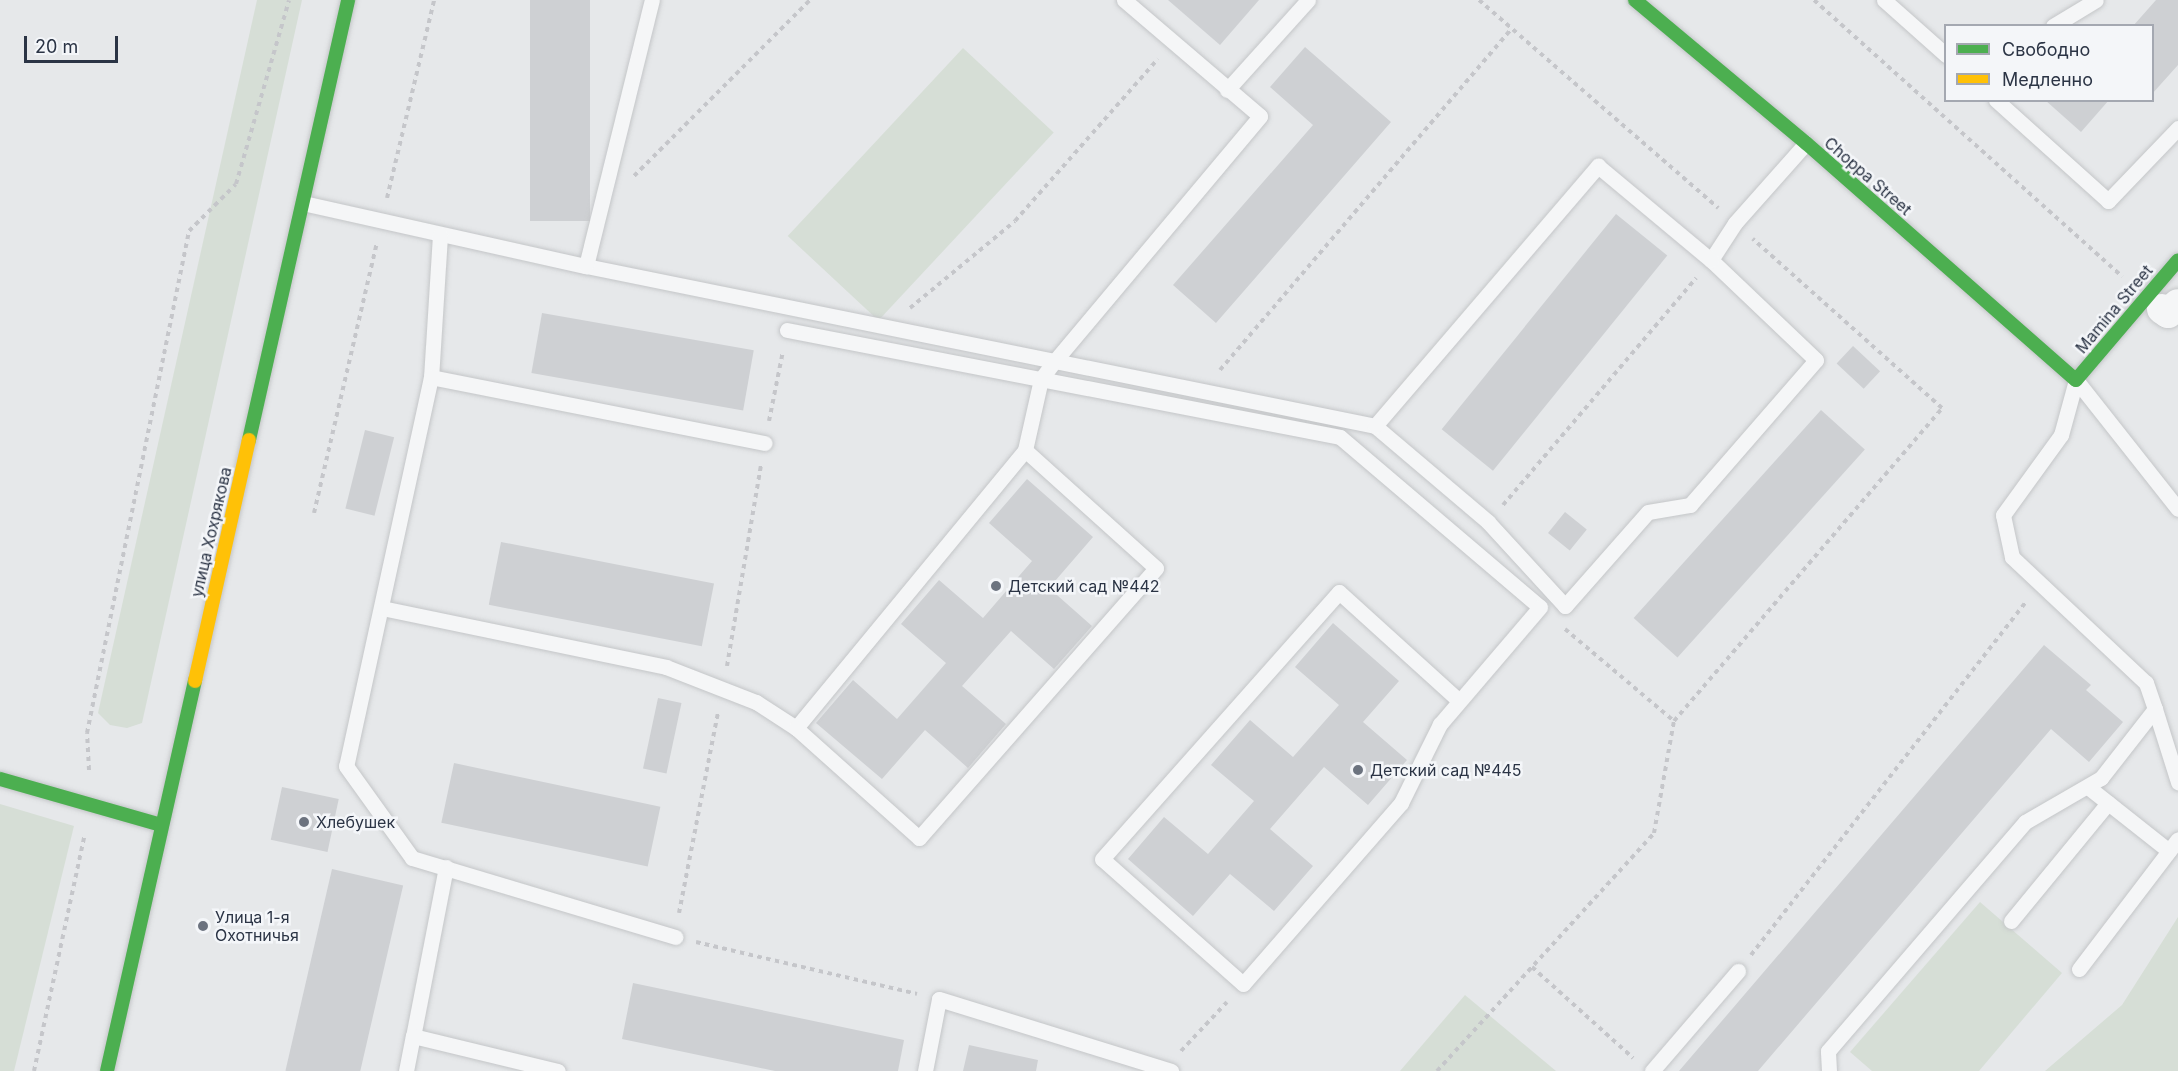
<!DOCTYPE html>
<meta charset="utf-8">
<style>
body{margin:0}
#map{position:relative;width:2178px;height:1071px;overflow:hidden;background:#e6e8ea;font-family:Inter,sans-serif}
div>[style]{position:absolute}
.green>*{inset:0;background:#d6ded6;transform-origin:0 0}
.building>*{inset:0;background:#ced0d3;transform-origin:0 0}
.path>*{height:4px;margin-top:-2px;transform-origin:0;background:repeating-linear-gradient(90deg,#c5c6ca 0 4.5px,transparent 0 9px)}
.roads{filter:drop-shadow(0 0 2px #c4c6c8) drop-shadow(0 0 2px #c4c6c8)}
.lane>*{height:15px;margin:-7.5px;padding:0 7.5px;transform-origin:7.5px;border-radius:7.5px;background:#f5f6f7}
.street>*{height:30px;margin:-15px;padding:0 15px;transform-origin:15px;border-radius:15px;background:#f5f6f7}
.fast>*{height:14px;margin:-7px;padding:0 7px;transform-origin:7px;border-radius:7px;background:#4caf50}
.slow>*{height:14px;margin:-7px;padding:0 7px;transform-origin:7px;border-radius:7px;background:#ffc107}
.dots>*{width:16px;height:16px;translate:-50% -50%;box-sizing:border-box;border:3px solid #f4f6f9;border-radius:50%}
span{translate:-50% -50%;white-space:nowrap;text-align:center;line-height:1.15;-webkit-text-stroke:5px #f4f6f9;paint-order:stroke}
.street-label{font-size:16px;color:#2b3445}
.poi-label{font-size:16px;color:#2b3445}
.left{translate:0 -50%;text-align:left}
.legend{position:absolute;left:1944px;top:24px;width:210px;height:78px;box-sizing:border-box;background:#f4f6f9;border:2px solid #a4a8b1;margin:0;padding:8px 10px;list-style:none;font-size:18px;color:#2b3445}
.legend li{display:flex;align-items:center;gap:12px;height:30px}
.legend b{width:30px;border:2px solid #a4a8b1}
.scale{position:absolute;left:24px;top:36px;width:94px;height:27px;box-sizing:border-box;border:3px solid #2b3445;border-top:0;padding-left:8px;font-size:18px;line-height:21px;white-space:nowrap;color:#2b3445;-webkit-text-stroke:4px #f4f6f9;paint-order:stroke}
</style>
<div id="map">
<div class="green">
<i style="clip-path:polygon(257px 0,302px 0,142px 723px,127px 728px,110px 725px,98px 713px)"></i>
<i style="left:963px;top:48px;width:124px;height:257px;rotate:43deg"></i>
<i style="clip-path:polygon(0 804px,74px 826px,14px 1071px,0 1071px)"></i>
<i style="clip-path:polygon(1980px 902px,2062px 973px,1979px 1071px,1872px 1071px,1850px 1052px)"></i>
<i style="clip-path:polygon(2178px 917px,2178px 1071px,2045px 1071px,2122px 1005px)"></i>
<i style="clip-path:polygon(1465px 995px,1556px 1071px,1400px 1071px)"></i>
</div>
<div class="building">
<i style="left:530px;top:0;width:60px;height:221px"></i>
<i style="clip-path:polygon(1168px 0,1259px 0,1220px 45px)"></i>
<i style="clip-path:polygon(2156px 0,2178px 0,2178px 65px,2152px 94px,2152px 26px,2133px 26px)"></i>
<i style="clip-path:polygon(1305px 47px,1391px 122px,1216px 323px,1173px 285px,1313px 125px,1270px 87px)"></i>
<i style="clip-path:polygon(2045px 100px,2109px 100px,2081px 132px)"></i>
<i style="left:1616px;top:214px;width:66px;height:277px;rotate:39deg"></i>
<i style="left:542px;top:313px;width:215px;height:61px;rotate:10deg"></i>
<i style="left:1853px;top:346px;width:37px;height:24px;rotate:43deg"></i>
<i style="left:1821px;top:410px;width:59px;height:280px;rotate:42deg"></i>
<i style="left:365px;top:430px;width:30px;height:81px;rotate:14deg"></i>
<i style="clip-path:polygon(1027px 479px,1093px 537px,1049px 588px,1092px 626px,1054px 669px,1011px 631px,962px 686px,1006px 724px,999px 732px,968px 768px,925px 730px,882px 779px,816px 723px,853px 680px,897px 719px,946px 663px,901px 624px,939px 580px,983px 618px,1032px 561px,989px 523px)"></i>
<i style="left:1565px;top:512px;width:28px;height:27px;rotate:39deg"></i>
<i style="left:501px;top:542px;width:217px;height:64px;rotate:11deg"></i>
<i style="clip-path:polygon(1333px 623px,1399px 681px,1363px 722px,1407px 760px,1368px 805px,1324px 767px,1270px 829px,1313px 866px,1274px 911px,1230px 874px,1193px 916px,1128px 859px,1164px 817px,1208px 854px,1254px 801px,1211px 765px,1250px 720px,1293px 757px,1339px 705px,1295px 667px)"></i>
<i style="clip-path:polygon(2044px 645px,2091px 685px,2086px 690px,2123px 722px,2089px 762px,2051px 729px,1758px 1071px,1679px 1071px)"></i>
<i style="left:658px;top:698px;width:24px;height:72px;rotate:12deg"></i>
<i style="left:454px;top:763px;width:211px;height:61px;rotate:12deg"></i>
<i style="left:282px;top:787px;width:58px;height:54px;rotate:12deg"></i>
<i style="left:332px;top:869px;width:73px;height:207px;rotate:13deg"></i>
<i style="clip-path:polygon(633px 983px,904px 1040px,898px 1071px,775px 1071px,622px 1039px)"></i>
<i style="clip-path:polygon(969px 1045px,1038px 1060px,1036px 1071px,963px 1071px)"></i>
</div>
<div class="path">
<i style="left:1479px;top:0;width:317px;rotate:41deg"></i>
<i style="left:1814px;top:0;width:414px;rotate:41.9deg"></i>
<i style="left:634px;top:176px;width:249px;rotate:-45deg"></i>
<i style="left:387px;top:198px;width:204px;rotate:-76.6deg"></i>
<i style="left:910px;top:308px;width:136px;rotate:-39.6deg"></i>
<i style="left:1015px;top:221px;width:216px;rotate:-48.6deg"></i>
<i style="left:1220px;top:370px;width:448px;rotate:-49.5deg"></i>
<i style="left:769px;top:421px;width:71px;rotate:-78.7deg"></i>
<i style="left:1503px;top:505px;width:298px;rotate:-49.6deg"></i>
<i style="left:314px;top:513px;width:277px;rotate:-76.9deg"></i>
<i style="left:1565px;top:629px;width:143px;rotate:40.2deg"></i>
<i style="left:1674px;top:721px;width:412px;rotate:-49.4deg"></i>
<i style="left:1942px;top:408px;width:254px;rotate:-138.2deg"></i>
<i style="left:727px;top:666px;width:203px;rotate:-80.4deg"></i>
<i style="left:89px;top:770px;width:37px;rotate:-93deg"></i>
<i style="left:87px;top:733px;width:512px;rotate:-78.51deg"></i>
<i style="left:189px;top:231px;width:66px;rotate:-45deg"></i>
<i style="left:236px;top:184px;width:191px;rotate:-73.9deg"></i>
<i style="left:679px;top:913px;width:205px;rotate:-79deg"></i>
<i style="left:696px;top:942px;width:227px;rotate:13.2deg"></i>
<i style="left:1751px;top:955px;width:449px;rotate:-52.1deg"></i>
<i style="left:1532px;top:967px;width:136px;rotate:42deg"></i>
<i style="left:1181px;top:1051px;width:67px;rotate:-46.8deg"></i>
<i style="left:34px;top:1071px;width:239px;rotate:-77.9deg"></i>
<i style="left:1437px;top:1071px;width:322px;rotate:-47.6deg"></i>
<i style="left:1654px;top:833px;width:114px;rotate:-79.9deg"></i>
</div>
<div class="roads">
<div class="lane">
<i style="left:1884px;top:0;width:83px;rotate:41.6deg"></i>
<i style="left:2053px;top:26px;width:50px;rotate:-31.2deg"></i>
<i style="left:1227px;top:90px;width:121px;rotate:-48deg"></i>
<i style="left:1996px;top:100px;width:151px;rotate:42deg"></i>
<i style="left:2108px;top:201px;width:101px;rotate:-46.2deg"></i>
<i style="left:303px;top:203px;width:290px;rotate:12.6deg"></i>
<i style="left:586px;top:266px;width:805px;rotate:11.46deg"></i>
<i style="left:1375px;top:426px;width:148px;rotate:40.3deg"></i>
<i style="left:1488px;top:522px;width:114px;rotate:47.5deg"></i>
<i style="left:1565px;top:606px;width:125px;rotate:-48.6deg"></i>
<i style="left:1648px;top:512px;width:43px;rotate:-9.5deg"></i>
<i style="left:1690px;top:505px;width:192px;rotate:-49deg"></i>
<i style="left:1816px;top:360px;width:145px;rotate:-136.4deg"></i>
<i style="left:1711px;top:260px;width:44px;rotate:-57deg"></i>
<i style="left:1735px;top:223px;width:107px;rotate:-48.4deg"></i>
<i style="left:440px;top:235px;width:142px;rotate:93.6deg"></i>
<i style="left:431px;top:377px;width:398px;rotate:102.3deg"></i>
<i style="left:346px;top:766px;width:113px;rotate:54.3deg"></i>
<i style="left:412px;top:858px;width:275px;rotate:16.7deg"></i>
<i style="left:586px;top:266px;width:274px;rotate:-76.1deg"></i>
<i style="left:787px;top:330px;width:563px;rotate:10.95deg"></i>
<i style="left:1340px;top:437px;width:262px;rotate:40.4deg"></i>
<i style="left:1540px;top:607px;width:154px;rotate:130.5deg"></i>
<i style="left:1440px;top:724px;width:88px;rotate:116.3deg"></i>
<i style="left:1401px;top:803px;width:240px;rotate:131.1deg"></i>
<i style="left:1243px;top:984px;width:188px;rotate:-138.4deg"></i>
<i style="left:1102px;top:859px;width:357px;rotate:-48.4deg"></i>
<i style="left:1339px;top:592px;width:162px;rotate:42.2deg"></i>
<i style="left:431px;top:377px;width:340px;rotate:11.2deg"></i>
<i style="left:2076px;top:380px;width:164px;rotate:51.7deg"></i>
<i style="left:1375px;top:426px;width:343px;rotate:-49.4deg"></i>
<i style="left:1598px;top:166px;width:147px;rotate:39.8deg"></i>
<i style="left:382px;top:608px;width:290px;rotate:11.7deg"></i>
<i style="left:666px;top:667px;width:97px;rotate:21.3deg"></i>
<i style="left:756px;top:702px;width:48px;rotate:33deg"></i>
<i style="left:796px;top:728px;width:360px;rotate:-50.5deg"></i>
<i style="left:1025px;top:450px;width:73px;rotate:-77.3deg"></i>
<i style="left:1041px;top:379px;width:20px;rotate:-53deg"></i>
<i style="left:1053px;top:363px;width:322px;rotate:-50deg"></i>
<i style="left:1260px;top:116px;width:179px;rotate:-139.5deg"></i>
<i style="left:2155px;top:709px;width:77px;rotate:72.5deg"></i>
<i style="left:796px;top:728px;width:165px;rotate:41.8deg"></i>
<i style="left:919px;top:838px;width:359px;rotate:-48.7deg"></i>
<i style="left:1156px;top:568px;width:176px;rotate:-138deg"></i>
<i style="left:2088px;top:787px;width:103px;rotate:38.3deg"></i>
<i style="left:446px;top:867px;width:172px;rotate:101deg"></i>
<i style="left:413px;top:1036px;width:149px;rotate:13.6deg"></i>
<i style="left:2011px;top:921px;width:153px;rotate:-50.6deg"></i>
<i style="left:2079px;top:969px;width:163px;rotate:-52.7deg"></i>
<i style="left:406px;top:1071px;width:36px;rotate:-79deg"></i>
<i style="left:925px;top:1071px;width:73px;rotate:-79deg"></i>
<i style="left:939px;top:999px;width:243px;rotate:17.2deg"></i>
<i style="left:1652px;top:1071px;width:132px;rotate:-49.3deg"></i>
<i style="left:1829px;top:1071px;width:20px;rotate:-93deg"></i>
<i style="left:1828px;top:1051px;width:302px;rotate:-49.3deg"></i>
<i style="left:2025px;top:822px;width:88px;rotate:-30.1deg"></i>
<i style="left:2101px;top:778px;width:88px;rotate:-52deg"></i>
<i style="left:2155px;top:709px;width:28px;rotate:-109deg"></i>
<i style="left:2146px;top:683px;width:184px;rotate:-136.8deg"></i>
<i style="left:2012px;top:557px;width:43px;rotate:-102.1deg"></i>
<i style="left:2003px;top:515px;width:99px;rotate:-54.1deg"></i>
<i style="left:2061px;top:435px;width:57px;rotate:-74.7deg"></i>
</div>
<div class="street">
<i style="left:2162px;top:309px;width:7px;rotate:34deg"></i>
<i style="left:2168px;top:313px;width:13px;rotate:-42deg"></i>
</div>
<div class="fast">
<i style="left:1635px;top:0;width:223px;rotate:39.9deg"></i>
<i style="left:1806px;top:143px;width:359px;rotate:41.3deg"></i>
<i style="left:2076px;top:380px;width:157px;rotate:-49.6deg"></i>
<i style="left:249px;top:440px;width:451px;rotate:-77.3deg"></i>
<i style="left:0;top:779px;width:168px;rotate:15.9deg"></i>
<i style="left:107px;top:1071px;width:400px;rotate:-77.3deg"></i>
</div>
<div class="slow">
<i style="left:195px;top:681px;width:247px;rotate:-77.4deg"></i>
</div>
</div>
<div class="dots">
<i style="left:996px;top:586px;background:#6c737f"></i>
<i style="left:1358px;top:770px;background:#6c737f"></i>
<i style="left:304px;top:822px;background:#6c737f"></i>
<i style="left:203px;top:926px;background:#6c737f"></i>
</div>
<div class="street-label">
<span style="left:1868px;top:176px;rotate:41deg">Choppa Street</span>
<span style="left:2114px;top:309px;rotate:-50deg">Mamina Street</span>
<span style="left:211px;top:532px;rotate:-77deg">улица Хохрякова</span>
</div>
<div class="poi-label">
<span class="left" style="left:1008px;top:586px">Детский сад №442</span>
<span class="left" style="left:1370px;top:770px">Детский сад №445</span>
<span class="left" style="left:316px;top:822px">Хлебушек</span>
<span class="left" style="left:215px;top:926px">Улица 1-я<br>Охотничья</span>
</div>
<ul class="legend">
<li><b style="height:8px;background:#4caf50"></b>Свободно</li>
<li><b style="height:8px;background:#ffc107"></b>Медленно</li>
</ul>
<div class="scale">20 m</div>
</div>
